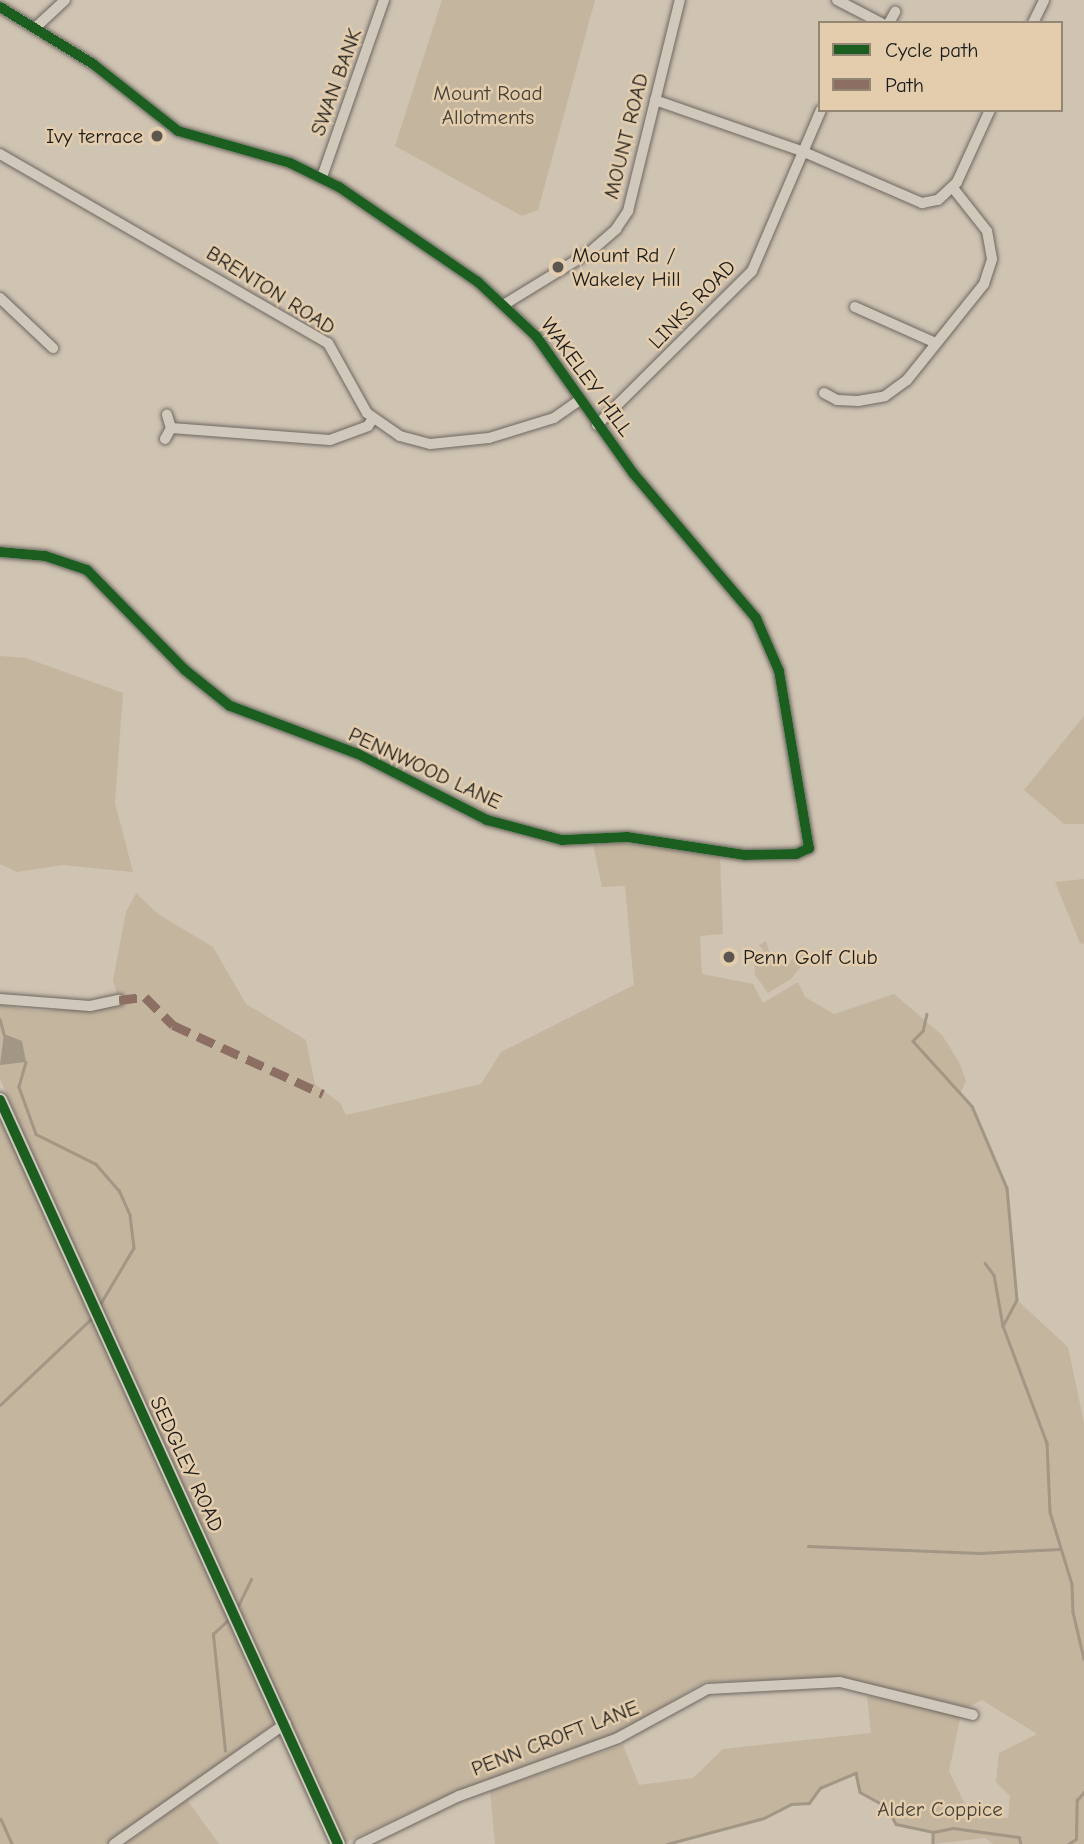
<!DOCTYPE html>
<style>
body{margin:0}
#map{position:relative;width:1084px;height:1844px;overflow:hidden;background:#cfc3b2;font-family:"Comic Neue",sans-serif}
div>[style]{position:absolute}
.green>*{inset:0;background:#c4b59f}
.water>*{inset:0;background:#a29684}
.stream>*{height:2.5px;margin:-1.25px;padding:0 1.25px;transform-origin:1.25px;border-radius:1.25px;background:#a29684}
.roads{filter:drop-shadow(0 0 2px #6d6760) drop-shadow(0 0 2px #6d6760)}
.minor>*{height:10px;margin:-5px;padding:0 5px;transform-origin:5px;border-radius:5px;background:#d1c8bc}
.tertiary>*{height:14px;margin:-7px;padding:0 7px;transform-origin:7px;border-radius:7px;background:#d1c8bc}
.quiet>*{height:9px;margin-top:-4.5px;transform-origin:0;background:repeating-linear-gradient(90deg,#8d6e63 0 18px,transparent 0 27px)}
.cycleway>*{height:10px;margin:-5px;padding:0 5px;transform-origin:5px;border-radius:5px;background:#1b5e20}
.dots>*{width:19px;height:19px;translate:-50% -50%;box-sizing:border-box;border:4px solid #e3cdac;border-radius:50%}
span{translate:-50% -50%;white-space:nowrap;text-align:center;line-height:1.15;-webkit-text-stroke:5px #e3cdac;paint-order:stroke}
.street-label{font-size:21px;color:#1c1c1c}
.park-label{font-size:21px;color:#444039}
.poi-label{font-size:21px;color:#1c1c1c}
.right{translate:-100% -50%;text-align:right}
.left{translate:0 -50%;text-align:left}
.legend{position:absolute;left:818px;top:21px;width:245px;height:91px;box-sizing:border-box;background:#e3cdac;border:2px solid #938672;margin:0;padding:9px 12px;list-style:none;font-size:21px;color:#1c1c1c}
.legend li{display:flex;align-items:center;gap:14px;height:35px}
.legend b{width:35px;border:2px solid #938672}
</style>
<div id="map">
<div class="green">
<i style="clip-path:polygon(442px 0,595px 0,538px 210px,522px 216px,395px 146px)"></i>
<i style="clip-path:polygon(0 656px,26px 658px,123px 693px,115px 803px,133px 872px,62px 865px,17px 872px,0 864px)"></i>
<i style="clip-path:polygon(1084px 716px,1084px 824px,1064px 824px,1024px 790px)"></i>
<i style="clip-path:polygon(623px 843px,720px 856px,723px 934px,700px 936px,702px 974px,753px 984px,763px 1003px,798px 982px,805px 997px,834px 1014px,894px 994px,942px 1035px,959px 1062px,966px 1081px,960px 1094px,972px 1106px,1007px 1188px,1017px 1300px,1068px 1347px,1084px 1423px,1084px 1844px,993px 1844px,985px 1838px,933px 1844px,932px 1832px,896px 1824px,887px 1807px,860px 1792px,856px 1773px,820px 1787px,809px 1803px,792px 1804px,764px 1818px,667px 1844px,495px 1844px,490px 1791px,623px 1745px,639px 1785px,693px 1778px,723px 1749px,871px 1733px,867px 1696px,961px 1714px,949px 1771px,971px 1817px,1008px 1818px,1010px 1796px,996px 1782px,999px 1753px,1037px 1734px,982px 1700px,968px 1707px,845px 1678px,704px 1682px,618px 1733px,450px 1794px,342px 1844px,0 1079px,0 1005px,36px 1011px,120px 1006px,113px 980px,126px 912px,136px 893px,158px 914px,213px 947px,246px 1004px,306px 1040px,315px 1084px,340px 1103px,346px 1115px,481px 1084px,501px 1052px,634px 985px,625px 886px,602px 887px,593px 845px)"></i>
<i style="clip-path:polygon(1084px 879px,1084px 944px,1080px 943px,1055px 882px)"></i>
<i style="clip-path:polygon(766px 941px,772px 961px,787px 967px,799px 949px,807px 959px,791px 979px,768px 993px,755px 975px,754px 958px,767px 955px,759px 945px)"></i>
<i style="clip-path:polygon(0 1117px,278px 1721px,107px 1844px,0 1844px)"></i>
<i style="clip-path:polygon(187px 1800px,219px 1844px,126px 1844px)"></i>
</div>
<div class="water">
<i style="clip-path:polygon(4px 1034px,22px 1041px,26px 1062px,0 1065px)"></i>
</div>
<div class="stream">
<i style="left:927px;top:1014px;width:17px;rotate:103deg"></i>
<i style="left:923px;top:1031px;width:14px;rotate:135deg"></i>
<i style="left:913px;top:1041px;width:88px;rotate:47.8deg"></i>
<i style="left:972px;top:1106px;width:89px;rotate:66.9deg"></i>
<i style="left:1007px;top:1188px;width:112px;rotate:84.9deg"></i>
<i style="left:1017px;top:1300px;width:30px;rotate:118deg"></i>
<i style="left:1003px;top:1326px;width:125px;rotate:69.4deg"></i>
<i style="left:1047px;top:1443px;width:69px;rotate:87.5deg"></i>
<i style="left:1050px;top:1512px;width:75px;rotate:73deg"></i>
<i style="left:1072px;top:1584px;width:28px;rotate:88deg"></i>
<i style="left:1073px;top:1612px;width:48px;rotate:76.8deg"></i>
<i style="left:0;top:1019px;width:16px;rotate:75deg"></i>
<i style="left:26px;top:1062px;width:26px;rotate:106deg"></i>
<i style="left:19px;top:1087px;width:50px;rotate:70.1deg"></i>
<i style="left:36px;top:1134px;width:67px;rotate:26.6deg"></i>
<i style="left:96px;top:1164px;width:35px;rotate:49deg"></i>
<i style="left:119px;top:1190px;width:27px;rotate:66deg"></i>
<i style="left:130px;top:1215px;width:33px;rotate:83deg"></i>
<i style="left:134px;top:1248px;width:69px;rotate:120.7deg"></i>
<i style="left:985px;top:1263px;width:15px;rotate:53deg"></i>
<i style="left:994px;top:1275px;width:52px;rotate:80deg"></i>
<i style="left:0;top:1405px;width:129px;rotate:-43.4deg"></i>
<i style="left:808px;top:1546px;width:172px;rotate:2.3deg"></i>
<i style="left:980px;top:1553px;width:79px;rotate:-2.9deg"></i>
<i style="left:236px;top:1610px;width:34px;rotate:-64deg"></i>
<i style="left:225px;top:1751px;width:118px;rotate:-95.9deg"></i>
<i style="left:213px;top:1634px;width:23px;rotate:-43deg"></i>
<i style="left:1px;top:1819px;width:27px;rotate:66deg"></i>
<i style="left:933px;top:1833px;width:11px;rotate:90deg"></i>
<i style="left:667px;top:1844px;width:100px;rotate:-15deg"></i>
<i style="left:764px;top:1818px;width:31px;rotate:-27deg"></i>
<i style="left:792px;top:1804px;width:17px;rotate:-3deg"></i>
<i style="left:809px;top:1803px;width:19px;rotate:-54deg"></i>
<i style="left:820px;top:1788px;width:39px;rotate:-23deg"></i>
<i style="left:856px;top:1773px;width:19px;rotate:78deg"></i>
<i style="left:860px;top:1792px;width:31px;rotate:29deg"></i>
<i style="left:887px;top:1807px;width:19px;rotate:62deg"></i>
<i style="left:896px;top:1824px;width:38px;rotate:12deg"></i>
<i style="left:933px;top:1832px;width:20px;rotate:-11deg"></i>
<i style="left:953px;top:1828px;width:67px;rotate:7.8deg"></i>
<i style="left:1019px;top:1837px;width:7px;rotate:74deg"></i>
<i style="left:1068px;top:1844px;width:9px;rotate:-32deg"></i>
<i style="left:1076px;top:1839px;width:39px;rotate:-89deg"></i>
<i style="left:1077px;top:1800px;width:11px;rotate:-49deg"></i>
</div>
<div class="roads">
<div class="minor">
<i style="left:837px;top:0;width:50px;rotate:27.6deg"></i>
<i style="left:0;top:7px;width:109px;rotate:31.5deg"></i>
<i style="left:93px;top:64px;width:108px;rotate:38.2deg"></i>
<i style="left:178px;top:131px;width:116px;rotate:15.9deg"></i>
<i style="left:290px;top:163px;width:55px;rotate:26.1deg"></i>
<i style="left:339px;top:187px;width:168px;rotate:34.4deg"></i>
<i style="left:478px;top:282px;width:79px;rotate:43deg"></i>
<i style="left:536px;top:336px;width:168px;rotate:54.7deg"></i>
<i style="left:633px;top:473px;width:190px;rotate:49.7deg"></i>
<i style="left:756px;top:618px;width:58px;rotate:66.5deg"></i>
<i style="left:779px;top:671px;width:180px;rotate:80.4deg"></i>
<i style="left:809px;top:848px;width:14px;rotate:155deg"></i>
<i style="left:796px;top:854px;width:51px;rotate:178.9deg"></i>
<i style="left:745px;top:855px;width:119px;rotate:-171.3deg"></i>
<i style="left:627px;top:837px;width:65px;rotate:177.4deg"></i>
<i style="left:562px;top:840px;width:78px;rotate:-165.1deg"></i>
<i style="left:487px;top:820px;width:145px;rotate:-152.9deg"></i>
<i style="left:358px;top:754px;width:137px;rotate:-159.4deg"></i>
<i style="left:230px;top:706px;width:58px;rotate:-141.3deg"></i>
<i style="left:185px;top:670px;width:140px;rotate:-134.4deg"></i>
<i style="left:87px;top:570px;width:44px;rotate:-161.6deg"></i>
<i style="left:45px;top:556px;width:45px;rotate:-174.9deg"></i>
<i style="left:889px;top:23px;width:13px;rotate:-61deg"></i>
<i style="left:1033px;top:23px;width:25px;rotate:-64deg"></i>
<i style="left:35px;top:28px;width:41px;rotate:-43deg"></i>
<i style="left:655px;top:100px;width:158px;rotate:19.2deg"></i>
<i style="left:804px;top:152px;width:129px;rotate:23.4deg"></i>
<i style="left:922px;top:203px;width:16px;rotate:-11deg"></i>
<i style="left:938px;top:200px;width:26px;rotate:-43deg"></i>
<i style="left:957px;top:182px;width:79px;rotate:-65.4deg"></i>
<i style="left:0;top:154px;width:379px;rotate:30deg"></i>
<i style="left:328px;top:343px;width:80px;rotate:60.9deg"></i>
<i style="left:367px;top:413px;width:40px;rotate:34.9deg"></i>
<i style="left:400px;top:436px;width:31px;rotate:15deg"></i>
<i style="left:430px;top:444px;width:59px;rotate:-5.8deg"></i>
<i style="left:489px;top:438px;width:68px;rotate:-17.1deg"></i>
<i style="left:554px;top:418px;width:32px;rotate:-35deg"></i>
<i style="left:322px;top:177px;width:188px;rotate:-70.7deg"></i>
<i style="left:0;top:298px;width:73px;rotate:43.3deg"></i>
<i style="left:505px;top:304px;width:100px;rotate:-31.5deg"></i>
<i style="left:590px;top:252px;width:35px;rotate:-41deg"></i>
<i style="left:616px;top:229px;width:22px;rotate:-56deg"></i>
<i style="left:628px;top:211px;width:217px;rotate:-76.2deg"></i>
<i style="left:855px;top:307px;width:89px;rotate:24deg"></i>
<i style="left:824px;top:393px;width:15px;rotate:28deg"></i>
<i style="left:837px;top:400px;width:21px;rotate:3deg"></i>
<i style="left:858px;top:401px;width:27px;rotate:-10deg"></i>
<i style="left:885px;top:396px;width:27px;rotate:-36deg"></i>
<i style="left:907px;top:380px;width:123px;rotate:-51.3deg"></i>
<i style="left:984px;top:284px;width:26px;rotate:-72deg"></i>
<i style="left:992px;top:259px;width:28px;rotate:-100deg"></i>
<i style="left:987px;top:231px;width:55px;rotate:-128.3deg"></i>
<i style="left:597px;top:425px;width:218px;rotate:-44.8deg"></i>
<i style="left:752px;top:271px;width:175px;rotate:-66.8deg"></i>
<i style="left:171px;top:428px;width:159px;rotate:4.3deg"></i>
<i style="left:330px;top:440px;width:40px;rotate:-20.2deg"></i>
<i style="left:368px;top:426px;width:9px;rotate:-58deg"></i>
<i style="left:165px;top:439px;width:13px;rotate:-61deg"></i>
<i style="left:171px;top:428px;width:14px;rotate:-107deg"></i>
<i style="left:0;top:999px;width:90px;rotate:4.4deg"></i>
<i style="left:90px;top:1006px;width:30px;rotate:-12deg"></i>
<i style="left:114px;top:1844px;width:210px;rotate:-35.1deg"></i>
<i style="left:360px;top:1844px;width:110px;rotate:-25.9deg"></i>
<i style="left:459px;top:1796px;width:169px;rotate:-20deg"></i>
<i style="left:618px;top:1738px;width:102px;rotate:-28.6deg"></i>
<i style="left:708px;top:1689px;width:132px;rotate:-3deg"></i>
<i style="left:840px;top:1682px;width:137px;rotate:13.9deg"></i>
</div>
<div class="tertiary">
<i style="left:0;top:1100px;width:817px;rotate:65.57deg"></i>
</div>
</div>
<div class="quiet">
<i style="left:119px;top:1000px;width:26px;rotate:-7deg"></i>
<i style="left:145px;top:997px;width:40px;rotate:45deg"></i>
<i style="left:173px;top:1025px;width:165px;rotate:24.7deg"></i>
</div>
<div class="cycleway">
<i style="left:0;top:7px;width:109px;rotate:31.5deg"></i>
<i style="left:93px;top:64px;width:108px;rotate:38.2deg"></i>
<i style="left:178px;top:131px;width:116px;rotate:15.9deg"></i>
<i style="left:290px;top:163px;width:55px;rotate:26.1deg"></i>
<i style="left:339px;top:187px;width:168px;rotate:34.4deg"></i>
<i style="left:478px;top:282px;width:79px;rotate:43deg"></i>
<i style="left:536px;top:336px;width:168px;rotate:54.7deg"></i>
<i style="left:633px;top:473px;width:190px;rotate:49.7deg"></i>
<i style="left:756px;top:618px;width:58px;rotate:66.5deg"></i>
<i style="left:779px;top:671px;width:180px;rotate:80.4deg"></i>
<i style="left:809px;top:848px;width:14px;rotate:155deg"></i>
<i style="left:796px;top:854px;width:51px;rotate:178.9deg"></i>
<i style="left:745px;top:855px;width:119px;rotate:-171.3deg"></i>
<i style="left:627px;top:837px;width:65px;rotate:177.4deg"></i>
<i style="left:562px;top:840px;width:78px;rotate:-165.1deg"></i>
<i style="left:487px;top:820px;width:145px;rotate:-152.9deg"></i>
<i style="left:358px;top:754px;width:137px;rotate:-159.4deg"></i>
<i style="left:230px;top:706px;width:58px;rotate:-141.3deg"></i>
<i style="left:185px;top:670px;width:140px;rotate:-134.4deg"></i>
<i style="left:87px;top:570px;width:44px;rotate:-161.6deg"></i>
<i style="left:45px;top:556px;width:45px;rotate:-174.9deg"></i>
<i style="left:0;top:1100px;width:817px;rotate:65.57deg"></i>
</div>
<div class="dots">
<i style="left:157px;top:136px;background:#5b5650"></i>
<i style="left:558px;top:267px;background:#5b5650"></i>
<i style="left:729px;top:957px;background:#5b5650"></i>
</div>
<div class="street-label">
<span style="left:336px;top:82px;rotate:-70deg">SWAN BANK</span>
<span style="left:626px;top:136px;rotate:-76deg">MOUNT ROAD</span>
<span style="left:271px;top:290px;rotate:32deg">BRENTON ROAD</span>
<span style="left:692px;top:304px;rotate:-46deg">LINKS ROAD</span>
<span style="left:587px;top:377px;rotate:54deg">WAKELEY HILL</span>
<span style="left:425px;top:768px;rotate:25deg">PENNWOOD LANE</span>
<span style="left:187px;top:1464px;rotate:65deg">SEDGLEY ROAD</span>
<span style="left:555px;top:1738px;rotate:-21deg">PENN CROFT LANE</span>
</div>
<div class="park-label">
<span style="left:488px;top:105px">Mount Road<br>Allotments</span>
<span style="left:940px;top:1809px">Alder Coppice</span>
</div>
<div class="poi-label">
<span class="right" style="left:143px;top:136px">Ivy terrace</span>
<span class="left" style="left:572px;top:267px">Mount Rd /<br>Wakeley Hill</span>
<span class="left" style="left:743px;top:957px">Penn Golf Club</span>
</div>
<ul class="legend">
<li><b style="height:9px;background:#1b5e20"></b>Cycle path</li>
<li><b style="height:9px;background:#8d6e63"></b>Path</li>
</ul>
</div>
